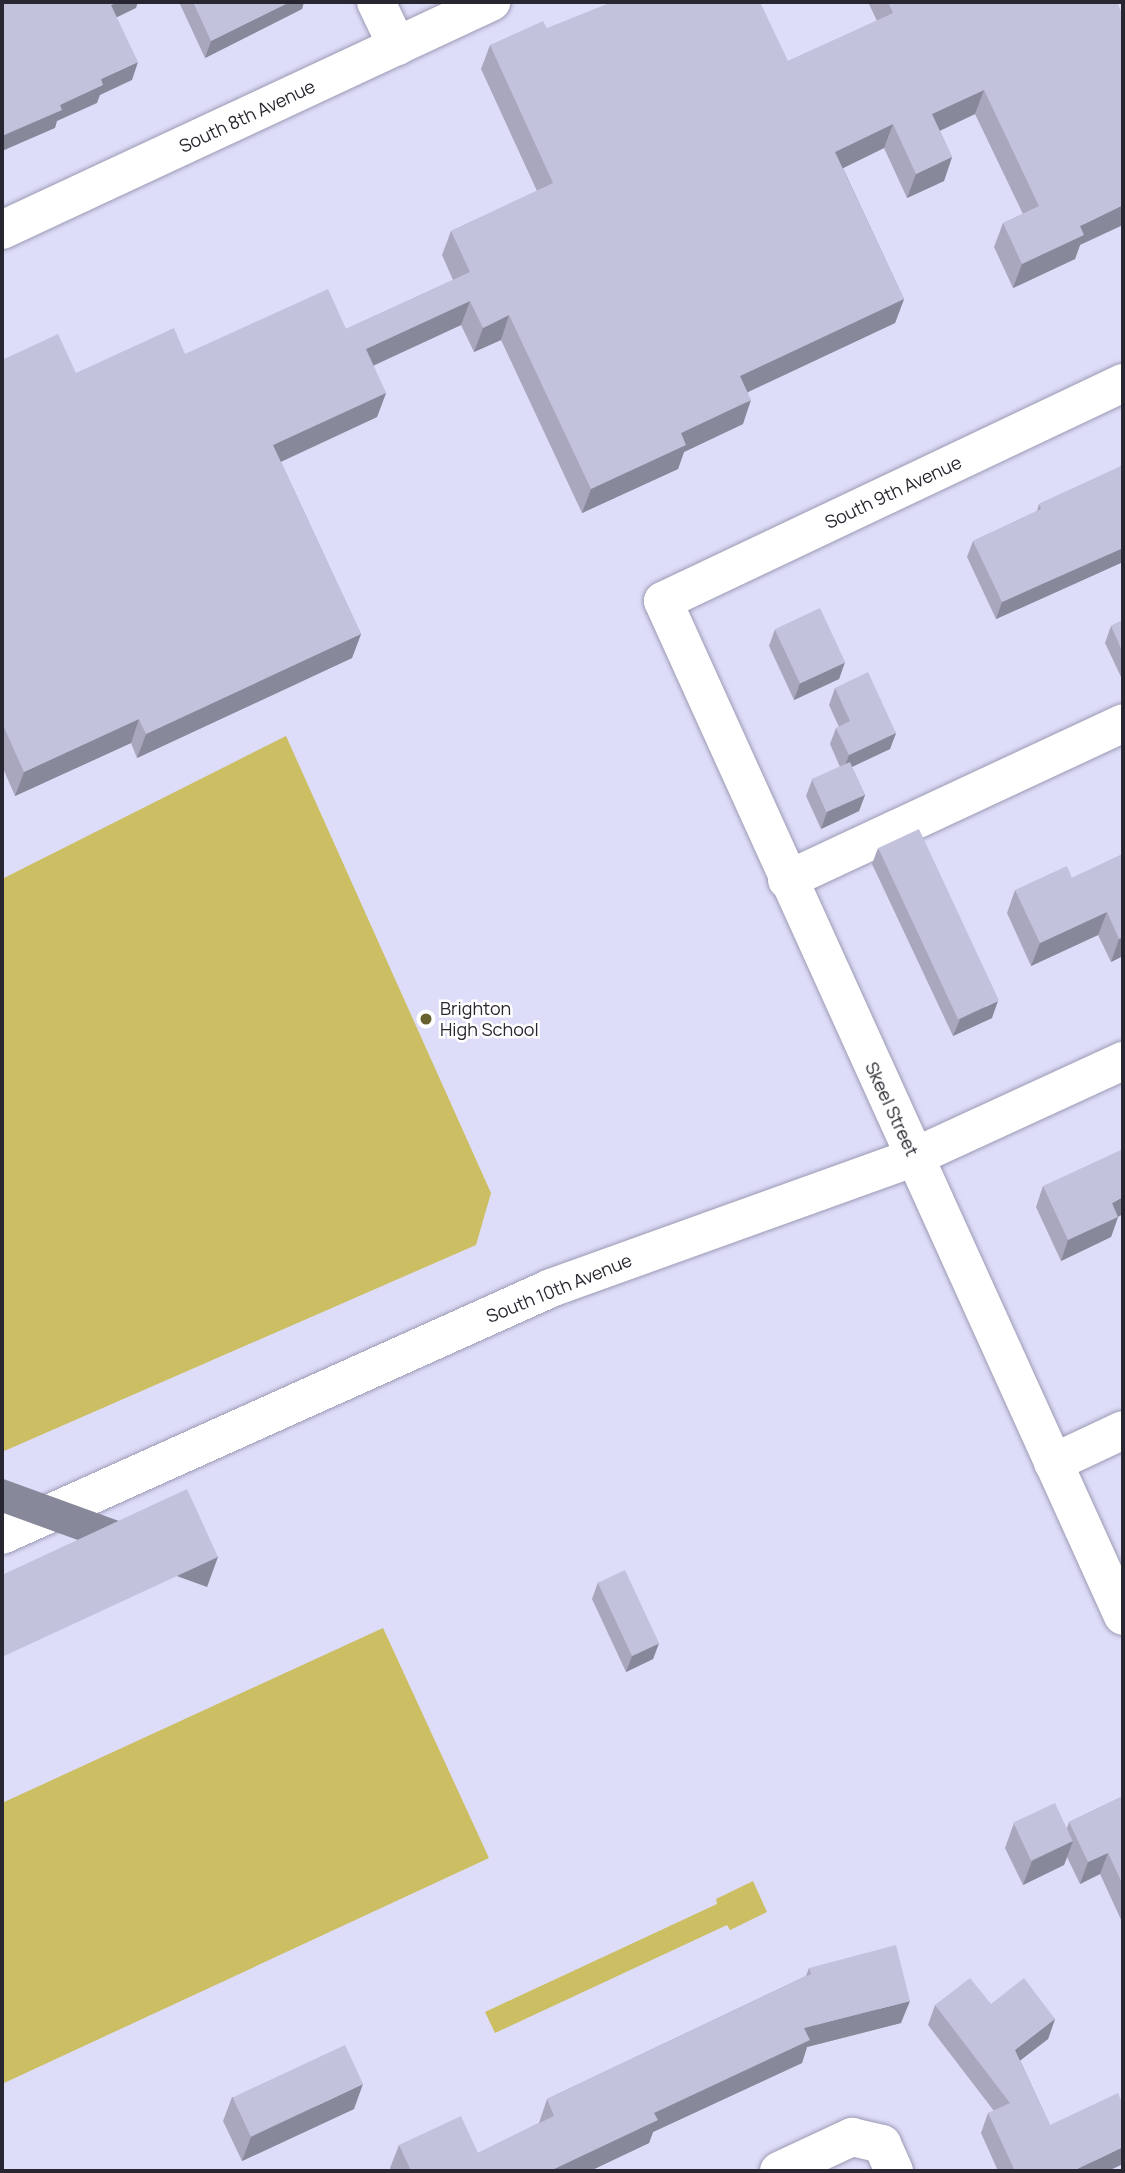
<!DOCTYPE html>
<style>
body{margin:0}
#map{position:relative;width:1125px;height:2173px;overflow:hidden;background:#deddf9;font-family:Manrope,sans-serif}
div>[style]{position:absolute}
.green>*{inset:0;background:#ccbe63}
.roads{filter:drop-shadow(0 0 2px #9c9ab4) drop-shadow(0 0 2px #9c9ab4)}
.minor>*{height:38px;margin:-19px;padding:0 19px;transform-origin:19px;border-radius:19px;background:#fff}
.wall>*{inset:0;background:#a8a7be}
.shaded-wall>*{inset:0;background:#88889b;transform-origin:0 0}
.building>*{inset:0;background:#c3c2dd;transform-origin:0 0}
.dots>*{width:19px;height:19px;translate:-50% -50%;box-sizing:border-box;border:4px solid #fff;border-radius:50%}
span{translate:-50% -50%;white-space:nowrap;text-align:center;line-height:1.15;-webkit-text-stroke:5px #fff;paint-order:stroke}
.street-label{font-size:18px;color:#282731}
.poi-label{font-size:18px;color:#282731}
.left{translate:0 -50%;text-align:left}
.frame{position:absolute;inset:0;border:4px solid #282731;pointer-events:none}
</style>
<div id="map">
<div class="green">
<i style="clip-path:polygon(286px 736px,491px 1193px,476px 1245px,2px 1452px,2px 879px)"></i>
<i style="clip-path:polygon(383px 1628px,489px 1858px,2px 2084px,2px 1803px)"></i>
<i style="clip-path:polygon(753px 1881px,767px 1912px,730px 1930px,727px 1925px,495px 2033px,485px 2012px,717px 1904px,716px 1899px)"></i>
</div>
<div class="roads">
<div class="minor">
<i style="left:376px;top:2px;width:49px;rotate:64.5deg"></i>
<i style="left:2px;top:230px;width:540px;rotate:-25deg"></i>
<i style="left:1123px;top:383px;width:509px;rotate:154.64deg"></i>
<i style="left:663px;top:601px;width:1114px;rotate:65.62deg"></i>
<i style="left:787px;top:880px;width:371px;rotate:-25deg"></i>
<i style="left:1053px;top:1463px;width:77px;rotate:-25.2deg"></i>
<i style="left:2px;top:1535px;width:602px;rotate:-24.22deg"></i>
<i style="left:551px;top:1288px;width:386px;rotate:-19.8deg"></i>
<i style="left:914px;top:1157px;width:230px;rotate:-24.7deg"></i>
<i style="left:779px;top:2171px;width:81px;rotate:-25deg"></i>
<i style="left:852px;top:2137px;width:31px;rotate:13deg"></i>
<i style="left:882px;top:2144px;width:30px;rotate:66deg"></i>
</div>
</div>
<div class="wall">
<i style="clip-path:polygon(179px 2px,304px 2px,302px 9px,205px 58px)"></i>
<i style="clip-path:polygon(868px 2px,1117px 2px,1080px 245px,1075px 259px,1013px 288px,994px 247px,1003px 223px,1023px 214px,975px 114px,940px 131px,952px 157px,944px 181px,907px 198px,884px 148px,843px 168px,904px 299px,895px 323px,748px 392px,743px 424px,684px 452px,678px 469px,582px 513px,501px 340px,474px 352px,461px 325px,373px 366px,386px 393px,377px 417px,281px 462px,361px 634px,352px 658px,137px 758px,131px 743px,15px 796px,2px 766px,2px 360px,76px 373px,185px 354px,346px 329px,453px 280px,442px 255px,451px 231px,537px 191px,481px 69px,490px 45px,547px 28px,788px 61px,877px 21px)"></i>
<i style="clip-path:polygon(1123px 460px,1123px 562px,996px 619px,967px 557px,973px 541px,1037px 511px,1039px 504px,1120px 467px)"></i>
<i style="clip-path:polygon(1123px 620px,1123px 679px,1122px 679px,1105px 643px,1111px 626px)"></i>
<i style="clip-path:polygon(775px 629px,845px 662px,839px 679px,794px 700px,769px 646px)"></i>
<i style="clip-path:polygon(835px 688px,896px 733px,890px 749px,852px 767px,865px 795px,859px 811px,821px 829px,806px 796px,812px 780px,840px 767px,830px 744px,836px 728px,839px 727px,829px 705px)"></i>
<i style="clip-path:polygon(878px 848px,992px 1018px,953px 1036px,872px 864px)"></i>
<i style="clip-path:polygon(1123px 854px,1123px 956px,1111px 962px,1098px 935px,1031px 966px,1007px 913px,1015px 890px,1072px 878px)"></i>
<i style="clip-path:polygon(1043px 1186px,1118px 1217px,1111px 1237px,1061px 1261px,1036px 1207px)"></i>
<i style="clip-path:polygon(598px 1582px,659px 1643px,653px 1659px,626px 1672px,592px 1599px)"></i>
<i style="clip-path:polygon(1123px 1796px,1123px 1924px,1100px 1874px,1080px 1884px,1067px 1857px,1064px 1865px,1023px 1885px,1005px 1848px,1014px 1823px,1067px 1828px,1069px 1822px)"></i>
<i style="clip-path:polygon(809px 1968px,901px 2023px,807px 2047px,802px 2063px,653px 2132px,649px 2143px,590px 2171px,392px 2171px,390px 2168px,399px 2145px,478px 2153px,539px 2123px,547px 2099px,806px 1976px)"></i>
<i style="clip-path:polygon(991px 2004px,1055px 2019px,1048px 2039px,1020px 2060px,1050px 2125px,1108px 2171px,998px 2171px,981px 2133px,988px 2113px,994px 2111px,928px 2025px,935px 2005px)"></i>
<i style="clip-path:polygon(232px 2097px,354px 2109px,242px 2161px,223px 2121px)"></i>
</div>
<div class="shaded-wall">
<i style="clip-path:polygon(118px 2px,138px 2px,136px 8px,105px 23px,111px 5px)"></i>
<i style="clip-path:polygon(290px 2px,304px 2px,302px 9px,205px 58px,211px 41px)"></i>
<i style="clip-path:polygon(138px 62px,132px 80px,100px 95px,97px 103px,57px 121px,55px 128px,2px 151px,2px 136px,60px 105px,101px 79px)"></i>
<i style="clip-path:polygon(984px 90px,975px 114px,924px 138px,932px 114px)"></i>
<i style="clip-path:polygon(893px 124px,884px 148px,827px 176px,835px 152px)"></i>
<i style="clip-path:polygon(952px 157px,944px 181px,907px 198px,916px 174px)"></i>
<i style="clip-path:polygon(1123px 205px,1123px 225px,1080px 245px,1075px 259px,1013px 288px,1022px 264px,1080px 226px)"></i>
<i style="clip-path:polygon(904px 299px,895px 323px,731px 400px,740px 376px)"></i>
<i style="clip-path:polygon(470px 301px,461px 325px,357px 373px,366px 349px)"></i>
<i style="clip-path:polygon(509px 315px,501px 340px,474px 352px,483px 328px)"></i>
<i style="clip-path:polygon(386px 393px,377px 417px,265px 469px,273px 445px)"></i>
<i style="clip-path:polygon(751px 400px,743px 424px,684px 452px,678px 469px,582px 513px,591px 489px,681px 433px)"></i>
<i style="clip-path:polygon(1123px 548px,1123px 562px,996px 619px,1002px 602px)"></i>
<i style="clip-path:polygon(361px 634px,352px 658px,137px 758px,146px 734px)"></i>
<i style="clip-path:polygon(845px 662px,839px 679px,794px 700px,800px 683px)"></i>
<i style="clip-path:polygon(139px 719px,131px 743px,15px 796px,24px 772px)"></i>
<i style="clip-path:polygon(896px 733px,890px 749px,843px 771px,849px 755px)"></i>
<i style="clip-path:polygon(865px 795px,859px 811px,821px 829px,827px 812px)"></i>
<i style="clip-path:polygon(1107px 912px,1098px 935px,1031px 966px,1040px 943px)"></i>
<i style="clip-path:polygon(1123px 937px,1123px 956px,1111px 962px,1119px 939px)"></i>
<i style="clip-path:polygon(998px 1001px,992px 1018px,953px 1036px,960px 1019px)"></i>
<i style="clip-path:polygon(1123px 1197px,1123px 1214px,1118px 1217px,1111px 1237px,1061px 1261px,1068px 1240px,1112px 1203px)"></i>
<i style="left:218px;top:1557px;width:32px;height:238px;rotate:110deg"></i>
<i style="clip-path:polygon(659px 1643px,653px 1659px,626px 1672px,632px 1656px)"></i>
<i style="clip-path:polygon(1073px 1841px,1064px 1865px,1023px 1885px,1032px 1861px)"></i>
<i style="clip-path:polygon(1108px 1853px,1100px 1874px,1080px 1884px,1088px 1862px)"></i>
<i style="clip-path:polygon(910px 2001px,901px 2023px,807px 2047px,802px 2063px,653px 2132px,649px 2143px,590px 2171px,550px 2171px,804px 2028px)"></i>
<i style="clip-path:polygon(1055px 2019px,1048px 2039px,1008px 2070px,1015px 2050px)"></i>
<i style="clip-path:polygon(363px 2084px,354px 2109px,242px 2161px,251px 2137px)"></i>
<i style="clip-path:polygon(1123px 2147px,1123px 2164px,1108px 2171px,1073px 2171px)"></i>
</div>
<div class="building">
<i style="clip-path:polygon(2px 2px,118px 2px,111px 5px,138px 62px,101px 79px,103px 85px,60px 105px,62px 110px,2px 136px)"></i>
<i style="clip-path:polygon(193px 2px,290px 2px,211px 41px)"></i>
<i style="clip-path:polygon(612px 2px,760px 2px,788px 61px,893px 13px,888px 2px,1117px 2px,1123px 16px,1123px 205px,1080px 226px,1084px 235px,1022px 264px,1003px 223px,1039px 206px,984px 90px,932px 114px,952px 157px,916px 174px,893px 124px,835px 152px,904px 299px,740px 376px,751px 400px,681px 433px,686px 445px,591px 489px,509px 315px,483px 328px,470px 301px,366px 349px,386px 393px,273px 445px,361px 634px,146px 734px,139px 719px,24px 772px,2px 723px,2px 360px,58px 334px,76px 373px,174px 328px,185px 354px,328px 289px,346px 329px,470px 272px,451px 231px,553px 183px,490px 45px,543px 21px,547px 28px)"></i>
<i style="clip-path:polygon(1123px 465px,1123px 548px,1002px 602px,973px 541px,1041px 509px,1039px 504px)"></i>
<i style="left:820px;top:608px;width:60px;height:50px;rotate:65deg"></i>
<i style="clip-path:polygon(1123px 620px,1123px 653px,1111px 626px)"></i>
<i style="clip-path:polygon(868px 672px,896px 733px,849px 755px,836px 728px,850px 721px,835px 688px)"></i>
<i style="left:850px;top:762px;width:36px;height:42px;rotate:66deg"></i>
<i style="left:919px;top:829px;width:189px;height:45px;rotate:65deg"></i>
<i style="clip-path:polygon(1123px 854px,1123px 937px,1119px 939px,1107px 912px,1040px 943px,1015px 890px,1067px 866px,1072px 878px)"></i>
<i style="clip-path:polygon(1123px 1149px,1123px 1197px,1112px 1203px,1118px 1217px,1068px 1240px,1043px 1186px)"></i>
<i style="clip-path:polygon(187px 1489px,218px 1557px,2px 1657px,2px 1575px)"></i>
<i style="left:625px;top:1570px;width:81px;height:30px;rotate:65deg"></i>
<i style="clip-path:polygon(1123px 1796px,1123px 1885px,1108px 1853px,1088px 1862px,1069px 1822px)"></i>
<i style="left:1055px;top:1803px;width:42px;height:46px;rotate:65deg"></i>
<i style="clip-path:polygon(896px 1945px,910px 2001px,804px 2028px,810px 2040px,654px 2113px,658px 2120px,550px 2171px,411px 2171px,399px 2145px,461px 2116px,478px 2153px,554px 2116px,547px 2099px,811px 1974px,809px 1968px)"></i>
<i style="clip-path:polygon(970px 1978px,991px 2004px,1024px 1978px,1055px 2019px,1015px 2050px,1050px 2125px,1118px 2093px,1123px 2105px,1123px 2147px,1073px 2171px,1015px 2171px,988px 2113px,1010px 2103px,935px 2005px)"></i>
<i style="left:345px;top:2045px;width:43px;height:124px;rotate:65deg"></i>
</div>
<div class="dots">
<i style="left:426px;top:1019px;background:#675f2c"></i>
</div>
<div class="street-label">
<span style="left:247px;top:116px;rotate:-25deg">South 8th Avenue</span>
<span style="left:893px;top:492px;rotate:-25deg">South 9th Avenue</span>
<span style="left:892px;top:1109px;rotate:65deg">Skeel Street</span>
<span style="left:559px;top:1288px;rotate:-22deg">South 10th Avenue</span>
</div>
<div class="poi-label">
<span class="left" style="left:440px;top:1019px">Brighton<br>High School</span>
</div>
<div class="frame"></div>
</div>
